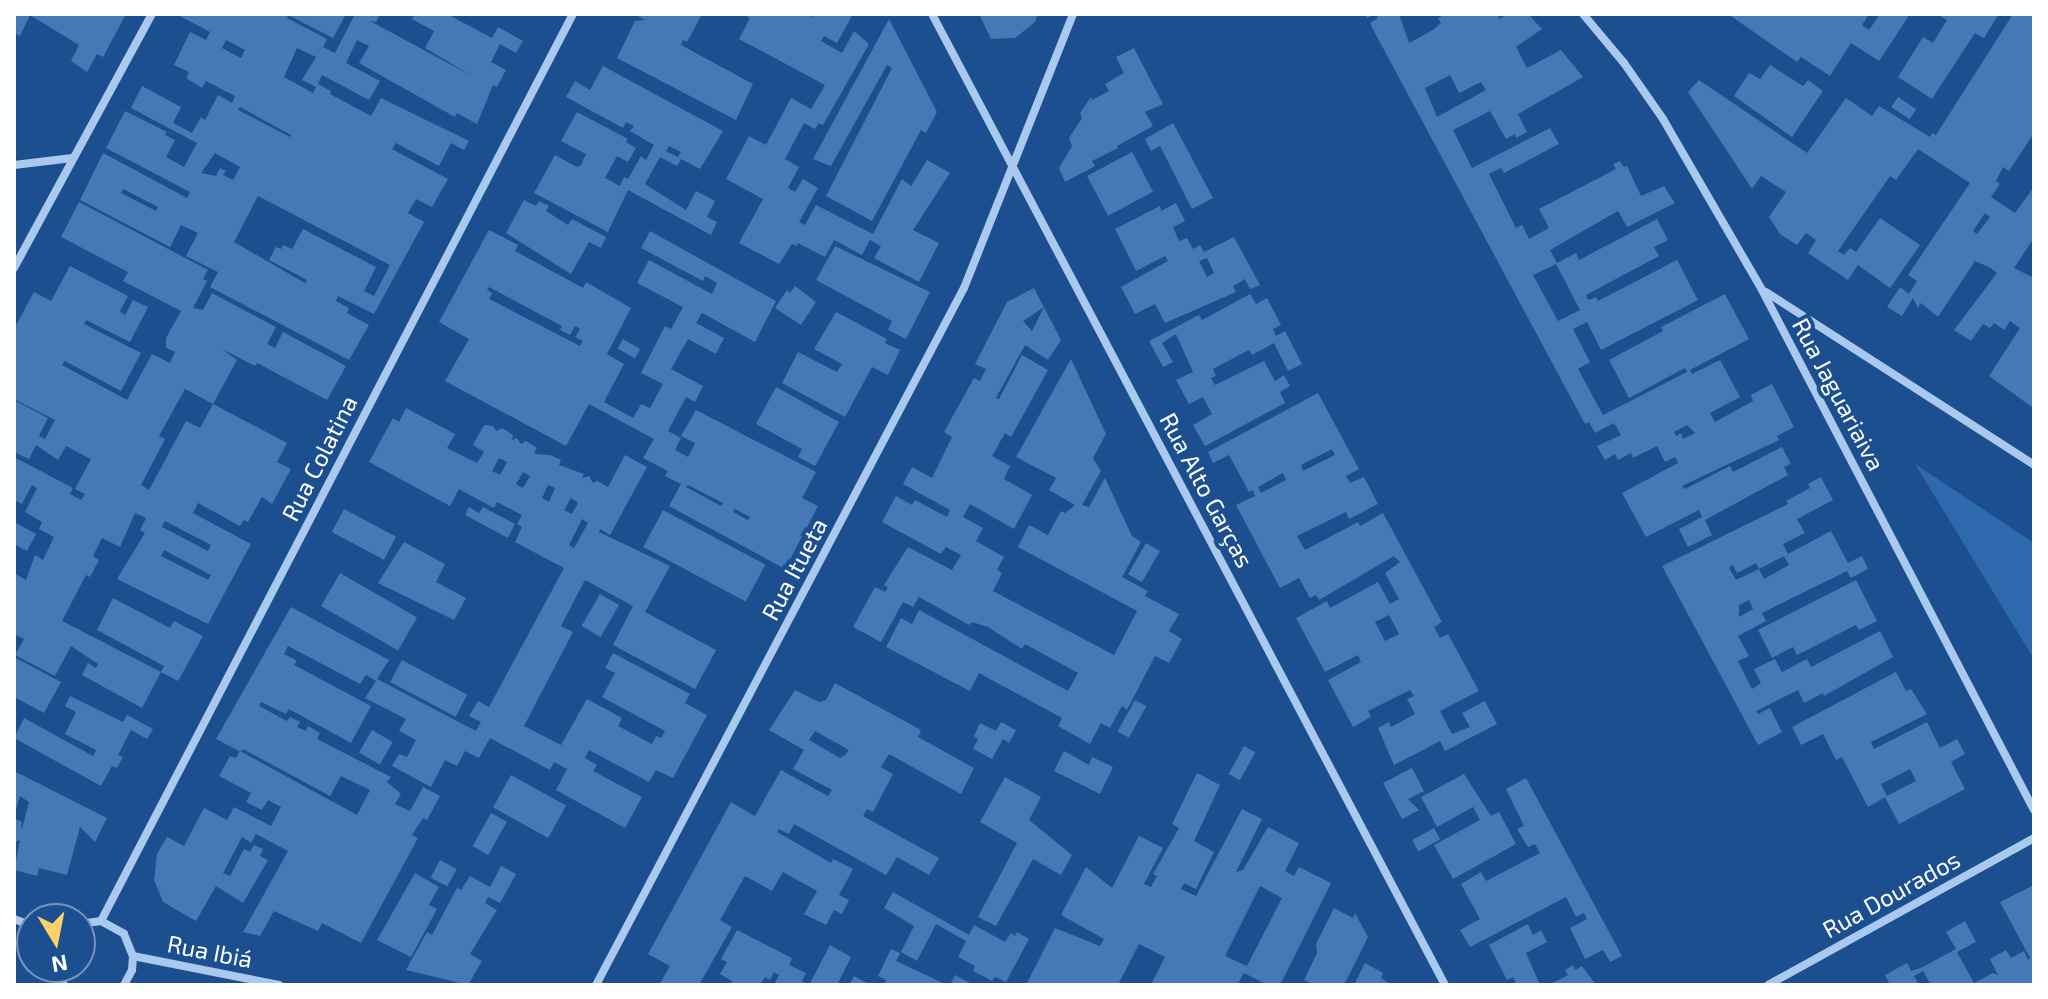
<!DOCTYPE html>
<meta charset="utf-8">
<style>
body{margin:0}
#map{position:relative;width:2048px;height:999px;overflow:hidden;background:#1b4f8f;font-family:"Exo 2",sans-serif}
div>[style]{position:absolute}
.green>*{inset:0;background:#2e69ad}
.building>*{inset:0;background:#4478b7;transform-origin:0 0}
.street>*{height:8px;margin:-4px;padding:0 4px;transform-origin:4px;border-radius:4px;background:#a9c9ee}
span{translate:-50% -50%;white-space:nowrap;text-align:center;line-height:1.15;-webkit-text-stroke:8px #1b4f8f;paint-order:stroke}
.street-label{font-size:24px;color:#fff}
.frame{position:absolute;inset:0;border:16px solid #fff;pointer-events:none}
.north{position:absolute;left:16px;top:903px;width:80px;height:80px;box-sizing:border-box;background:#1b4f8f;border:2px solid #7695bc;border-radius:50%;rotate:170deg;font-size:22px;font-weight:700;line-height:32px;text-align:center;color:#fff}
.north::after{content:'';display:block;margin:auto;width:28px;height:36px;background:#ffd166;clip-path:polygon(50% 0,100% 100%,50% 72%,0 100%)}
</style>
<div id="map">
<div class="green">
<i style="clip-path:polygon(1915px 464px,2034px 543px,2034px 659px)"></i>
</div>
<div class="building">
<i style="clip-path:polygon(14px 14px,126px 14px,103px 57px,97px 54px,87px 72px,71px 61px,79px 45px,30px 15px,20px 36px,14px 33px)"></i>
<i style="clip-path:polygon(evenodd,176px 14px,346px 14px,333px 38px,288px 15px,287px 18px,327px 39px,323px 47px,335px 53px,355px 14px,380px 14px,376px 22px,370px 21px,472px 76px,425px 48px,434px 31px,412px 19px,415px 14px,447px 14px,492px 38px,498px 27px,523px 41px,516px 53px,500px 44px,491px 62px,506px 70px,497px 87px,493px 85px,477px 124px,457px 113px,455px 117px,359px 63px,369px 46px,357px 40px,346px 63px,380px 81px,369px 100px,322px 75px,318px 84px,331px 91px,330px 94px,371px 116px,381px 98px,469px 141px,464px 150px,451px 143px,439px 166px,396px 143px,392px 149px,448px 179px,432px 207px,416px 199px,408px 213px,424px 222px,374px 314px,338px 296px,336px 301px,349px 308px,347px 313px,369px 325px,349px 360px,210px 287px,218px 272px,186px 256px,198px 233px,181px 225px,170px 247px,80px 200px,103px 153px,187px 198px,190px 192px,106px 148px,125px 111px,167px 132px,165px 135px,175px 140px,166px 157px,184px 167px,197px 143px,131px 108px,142px 86px,181px 107px,173px 123px,192px 133px,201px 117px,205px 120px,218px 95px,232px 103px,235px 96px,206px 81px,202px 88px,186px 78px,189px 72px,174px 65px,190px 32px,206px 40px,210px 32px,176px 14px,226px 40px,245px 50px,241px 58px,222px 48px,226px 40px,176px 14px,297px 48px,316px 57px,302px 80px,316px 87px,313px 93px,284px 77px,297px 48px,176px 14px,240px 107px,291px 135px,290px 137px,238px 110px,240px 107px,176px 14px,215px 153px,240px 167px,233px 180px,223px 175px,226px 171px,220px 168px,216px 176px,201px 173px,215px 153px,176px 14px,123px 189px,158px 207px,156px 211px,121px 193px,123px 189px,176px 14px,258px 196px,390px 265px,374px 296px,364px 291px,376px 267px,303px 229px,292px 249px,283px 245px,281px 249px,276px 247px,269px 260px,307px 280px,305px 283px,234px 242px,258px 196px)"></i>
<i style="clip-path:polygon(634px 14px,702px 14px,687px 42px,683px 40px,681px 45px,753px 84px,736px 120px,617px 58px,635px 21px,645px 20px)"></i>
<i style="clip-path:polygon(743px 14px,807px 14px,813px 17px,815px 14px,853px 14px,837px 43px,824px 36px,821px 41px,842px 53px,854px 31px,869px 44px,823px 125px,819px 123px,815px 129px,804px 123px,785px 159px,799px 167px,788px 188px,795px 192px,803px 179px,818px 188px,799px 222px,805px 225px,816px 205px,873px 234px,902px 179px,911px 186px,927px 160px,950px 173px,913px 230px,939px 243px,919px 282px,874px 258px,881px 246px,870px 240px,862px 255px,834px 240px,825px 257px,798px 243px,797px 246px,792px 244px,779px 264px,739px 243px,763px 199px,726px 179px,749px 136px,766px 145px,791px 98px,811px 109px,825px 85px,739px 39px,750px 18px)"></i>
<i style="clip-path:polygon(979px 14px,1038px 14px,1035px 22px,1015px 38px,991px 39px)"></i>
<i style="clip-path:polygon(evenodd,1365px 14px,1399px 14px,1409px 43px,1433px 30px,1441px 23px,1438px 18px,1446px 14px,1498px 14px,1499px 19px,1509px 14px,1528px 14px,1542px 29px,1516px 47px,1527px 68px,1561px 50px,1583px 77px,1518px 114px,1527px 132px,1516px 138px,1515px 134px,1506px 139px,1490px 111px,1453px 130px,1472px 168px,1550px 128px,1559px 144px,1504px 173px,1501px 168px,1489px 174px,1516px 228px,1522px 225px,1529px 239px,1549px 228px,1539px 209px,1616px 169px,1613px 164px,1620px 161px,1624px 167px,1627px 166px,1641px 196px,1664px 186px,1669px 194px,1675px 203px,1627px 227px,1618px 211px,1550px 250px,1557px 263px,1576px 253px,1579px 260px,1657px 219px,1668px 240px,1654px 247px,1659px 256px,1586px 295px,1588px 300px,1596px 297px,1598px 301px,1677px 260px,1698px 300px,1601px 350px,1587px 322px,1573px 329px,1590px 362px,1578px 369px,1603px 415px,1687px 372px,1685px 368px,1629px 398px,1609px 360px,1663px 331px,1661px 327px,1725px 294px,1749px 339px,1690px 370px,1692px 374px,1720px 360px,1740px 397px,1710px 413px,1715px 422px,1753px 401px,1751px 395px,1772px 384px,1794px 427px,1777px 436px,1779px 440px,1682px 486px,1685px 489px,1730px 466px,1733px 472px,1782px 447px,1791px 464px,1784px 467px,1788px 475px,1705px 520px,1712px 535px,1688px 547px,1679px 529px,1702px 517px,1699px 510px,1646px 537px,1622px 493px,1678px 463px,1675px 457px,1665px 462px,1657px 446px,1633px 458px,1631px 453px,1618px 460px,1615px 454px,1605px 460px,1597px 446px,1621px 435px,1614px 423px,1595px 433px,1589px 422px,1585px 424px,1376px 35px,1370px 23px,1378px 18px,1375px 14px,1367px 18px,1365px 14px,1450px 75px,1459px 93px,1481px 82px,1486px 90px,1437px 117px,1425px 88px,1450px 75px,1365px 14px,1556px 264px,1580px 310px,1558px 321px,1533px 275px,1556px 264px,1365px 14px,1687px 425px,1695px 433px,1683px 439px,1681px 433px,1676px 436px,1674px 432px,1687px 425px)"></i>
<i style="clip-path:polygon(1728px 14px,1869px 14px,1862px 25px,1869px 30px,1880px 14px,1910px 14px,1879px 61px,1851px 43px,1830px 76px,1801px 57px,1797px 62px)"></i>
<i style="clip-path:polygon(1937px 14px,1999px 14px,1984px 38px,1975px 33px,1932px 99px,1898px 77px,1923px 37px,1933px 43px,1947px 20px)"></i>
<i style="clip-path:polygon(evenodd,2013px 14px,2034px 14px,2034px 133px,2009px 171px,2003px 167px,1996px 181px,2000px 184px,1991px 197px,2015px 213px,2034px 187px,2034px 238px,2014px 268px,2034px 278px,2032px 407px,1989px 376px,2020px 328px,2010px 321px,2004px 330px,1994px 323px,1990px 328px,1983px 324px,1971px 341px,1954px 330px,1997px 273px,1989px 267px,1975px 261px,1938px 317px,1921px 303px,1918px 308px,1913px 298px,1902px 316px,1887px 307px,1900px 287px,1909px 294px,1917px 281px,1908px 275px,1970px 183px,1918px 149px,1896px 180px,1890px 176px,1838px 251px,1844px 255px,1850px 248px,1856px 252px,1880px 218px,1920px 245px,1890px 288px,1858px 265px,1848px 280px,1808px 253px,1816px 240px,1806px 233px,1797px 245px,1780px 234px,1769px 217px,1786px 192px,1761px 176px,1752px 189px,1688px 92px,1699px 80px,1807px 153px,1846px 98px,1872px 116px,1879px 106px,1930px 137px,1932px 133px,1936px 135px,2013px 14px,1985px 213px,1990px 217px,1977px 234px,1973px 231px,1985px 213px)"></i>
<i style="clip-path:polygon(889px 19px,937px 112px,926px 133px,921px 130px,872px 221px,826px 196px,892px 68px,887px 65px,831px 166px,813px 159px)"></i>
<i style="clip-path:polygon(1134px 48px,1163px 104px,1145px 112px,1153px 126px,1117px 146px,1118px 148px,1092px 161px,1095px 166px,1065px 182px,1059px 168px,1072px 146px,1069px 138px,1082px 118px,1080px 113px,1091px 97px,1092px 100px,1109px 91px,1105px 84px,1124px 73px,1116px 57px)"></i>
<i style="clip-path:polygon(1770px 65px,1803px 86px,1808px 80px,1823px 91px,1792px 137px,1734px 96px,1749px 73px,1760px 79px)"></i>
<i style="clip-path:polygon(evenodd,603px 66px,723px 131px,700px 169px,681px 159px,677px 166px,660px 157px,645px 184px,686px 210px,696px 191px,715px 201px,707px 217px,717px 222px,711px 235px,628px 190px,608px 232px,534px 193px,555px 155px,577px 167px,581px 165px,586px 154px,561px 141px,577px 112px,628px 139px,626px 142px,636px 148px,628px 162px,617px 156px,605px 178px,620px 186px,624px 177px,628px 179px,641px 156px,646px 160px,654px 145px,630px 131px,634px 126px,626px 122px,623px 128px,566px 97px,575px 81px,590px 90px,603px 66px,669px 146px,681px 152px,678px 157px,666px 151px,669px 146px)"></i>
<i style="left:1898px;top:97px;width:22px;height:12px;rotate:34deg"></i>
<i style="clip-path:polygon(1173px 123px,1213px 198px,1192px 209px,1160px 146px,1151px 151px,1145px 139px)"></i>
<i style="left:1132px;top:152px;width:45px;height:51px;rotate:62deg"></i>
<i style="clip-path:polygon(524px 200px,536px 206px,539px 201px,549px 206px,546px 211px,568px 225px,572px 219px,606px 237px,601px 248px,589px 242px,571px 274px,506px 233px)"></i>
<i style="clip-path:polygon(evenodd,79px 202px,208px 270px,203px 279px,207px 281px,193px 308px,203px 310px,212px 293px,276px 327px,267px 344px,275px 348px,283px 332px,346px 366px,327px 400px,257px 363px,255px 366px,222px 349px,237px 360px,213px 404px,287px 443px,277px 462px,291px 469px,272px 504px,262px 497px,248px 522px,244px 520px,240px 526px,198px 503px,193px 513px,251px 544px,208px 624px,117px 579px,145px 533px,140px 530px,146px 518px,135px 513px,120px 547px,102px 538px,93px 556px,99px 560px,90px 577px,86px 575px,62px 621px,161px 672px,142px 708px,82px 675px,88px 663px,96px 668px,98px 664px,71px 646px,55px 676px,15px 655px,24px 639px,14px 634px,14px 573px,26px 580px,35px 555px,43px 560px,54px 537px,39px 529px,42px 522px,25px 512px,37px 488px,32px 485px,22px 504px,14px 500px,14px 457px,73px 488px,70px 494px,81px 500px,85px 494px,75px 489px,91px 459px,66px 446px,58px 460px,36px 445px,29px 459px,14px 452px,14px 400px,48px 418px,39px 436px,45px 439px,55px 420px,14px 399px,14px 329px,34px 292px,51px 301px,70px 266px,128px 296px,120px 311px,125px 315px,133px 300px,148px 307px,130px 342px,86px 320px,84px 324px,141px 353px,121px 391px,65px 361px,62px 365px,127px 400px,152px 354px,170px 363px,175px 352px,166px 348px,166px 338px,181px 311px,123px 281px,128px 272px,61px 237px,79px 202px,185px 389px,213px 404px,200px 428px,186px 421px,149px 490px,141px 485px,165px 439px,159px 436px,185px 389px,79px 202px,165px 521px,211px 545px,208px 551px,162px 527px,165px 521px,79px 202px,164px 550px,211px 575px,208px 580px,161px 556px,164px 550px)"></i>
<i style="clip-path:polygon(evenodd,1176px 203px,1185px 221px,1173px 227px,1179px 241px,1187px 238px,1193px 249px,1200px 245px,1204px 252px,1234px 237px,1260px 285px,1250px 289px,1245px 279px,1233px 286px,1236px 292px,1165px 323px,1155px 304px,1135px 314px,1121px 287px,1168px 261px,1165px 256px,1136px 271px,1115px 229px,1160px 206px,1161px 211px,1176px 203px,1207px 258px,1214px 273px,1207px 277px,1199px 261px,1207px 258px)"></i>
<i style="clip-path:polygon(evenodd,489px 230px,518px 245px,515px 251px,583px 288px,586px 282px,631px 308px,607px 354px,624px 364px,604px 402px,633px 418px,641px 404px,650px 408px,663px 384px,641px 373px,665px 326px,671px 329px,683px 307px,637px 283px,649px 260px,712px 294px,717px 283px,705px 276px,703px 281px,641px 248px,650px 231px,776px 301px,755px 342px,702px 313px,696px 323px,724px 338px,716px 354px,688px 339px,671px 369px,703px 386px,695px 402px,686px 397px,668px 431px,681px 438px,675px 450px,688px 457px,695px 443px,681px 436px,696px 410px,816px 472px,802px 498px,818px 506px,785px 569px,669px 506px,681px 484px,665px 476px,668px 471px,643px 458px,654px 439px,589px 404px,566px 446px,445px 381px,469px 339px,439px 322px,489px 230px,489px 287px,562px 326px,560px 330px,570px 335px,575px 326px,580px 329px,575px 337px,583px 341px,580px 346px,489px 299px,492px 293px,487px 290px,489px 287px,489px 230px,688px 485px,723px 503px,721px 506px,686px 487px,688px 485px,489px 230px,735px 509px,750px 517px,748px 520px,733px 512px,735px 509px)"></i>
<i style="clip-path:polygon(835px 246px,930px 292px,906px 339px,888px 330px,892px 321px,816px 280px)"></i>
<i style="clip-path:polygon(795px 286px,816px 302px,801px 325px,775px 308px,787px 290px,790px 293px)"></i>
<i style="clip-path:polygon(evenodd,1034px 288px,1061px 340px,1048px 360px,1025px 345px,996px 398px,999px 399px,1022px 355px,1048px 370px,1011px 437px,1005px 433px,992px 456px,1010px 466px,1004px 479px,1032px 495px,1014px 529px,970px 504px,963px 517px,983px 528px,976px 541px,1004px 557px,997px 570px,1002px 573px,993px 591px,1114px 655px,1137px 611px,1018px 547px,1029px 525px,1048px 535px,1061px 511px,1065px 513px,1075px 505px,1049px 490px,1056px 478px,1016px 457px,1071px 359px,1106px 434px,1093px 458px,1101px 471px,1082px 505px,1089px 507px,1105px 478px,1132px 536px,1141px 542px,1122px 577px,1148px 591px,1145px 596px,1179px 614px,1169px 631px,1182px 639px,1169px 663px,1155px 656px,1127px 710px,1122px 706px,1110px 728px,1101px 723px,1090px 744px,1058px 726px,1062px 718px,979px 673px,970px 691px,886px 647px,901px 618px,912px 624px,919px 610px,1068px 691px,1078px 673px,1025px 644px,1022px 649px,988px 627px,972px 622px,969px 625px,919px 597px,913px 607px,903px 602px,881px 642px,853px 627px,875px 587px,885px 592px,888px 587px,884px 585px,908px 547px,952px 570px,961px 555px,946px 547px,941px 554px,882px 522px,896px 496px,912px 505px,915px 500px,947px 517px,950px 510px,903px 484px,912px 467px,932px 478px,952px 437px,944px 432px,974px 378px,980px 381px,986px 369px,975px 364px,1007px 302px,1034px 288px,1044px 307px,1032px 331px,1023px 321px,1044px 307px)"></i>
<i style="clip-path:polygon(1250px 294px,1256px 304px,1267px 298px,1281px 325px,1273px 329px,1276px 336px,1285px 331px,1302px 364px,1288px 371px,1274px 343px,1252px 355px,1249px 350px,1213px 369px,1216px 376px,1211px 378px,1215px 385px,1264px 361px,1275px 381px,1284px 375px,1290px 386px,1280px 392px,1285px 403px,1205px 446px,1193px 425px,1212px 414px,1203px 397px,1189px 404px,1176px 380px,1193px 372px,1176px 334px,1162px 343px,1173px 362px,1163px 367px,1149px 341px,1199px 315px,1202px 320px)"></i>
<i style="clip-path:polygon(836px 312px,887px 339px,885px 343px,900px 350px,888px 375px,872px 367px,845px 417px,782px 383px,798px 352px,837px 372px,842px 364px,814px 349px)"></i>
<i style="left:623px;top:339px;width:20px;height:11px;rotate:30deg"></i>
<i style="clip-path:polygon(776px 387px,839px 422px,815px 466px,798px 457px,802px 449px,756px 424px)"></i>
<i style="clip-path:polygon(evenodd,1318px 393px,1359px 469px,1346px 476px,1350px 483px,1364px 477px,1378px 504px,1349px 519px,1346px 512px,1297px 536px,1305px 550px,1358px 522px,1360px 526px,1383px 513px,1442px 622px,1434px 627px,1440px 638px,1448px 634px,1479px 691px,1440px 711px,1452px 734px,1470px 727px,1462px 713px,1485px 701px,1497px 724px,1445px 751px,1440px 741px,1394px 765px,1378px 728px,1389px 722px,1391px 727px,1415px 714px,1407px 699px,1414px 696px,1410px 690px,1368px 711px,1371px 717px,1353px 727px,1328px 680px,1361px 662px,1358px 655px,1325px 672px,1296px 618px,1327px 601px,1330px 608px,1378px 582px,1390px 604px,1399px 599px,1385px 573px,1400px 562px,1394px 556px,1319px 600px,1316px 595px,1310px 598px,1299px 578px,1280px 588px,1236px 505px,1255px 496px,1253px 490px,1249px 492px,1229px 455px,1213px 463px,1208px 452px,1318px 393px,1332px 449px,1335px 455px,1303px 471px,1301px 465px,1332px 449px,1318px 393px,1283px 473px,1286px 480px,1261px 493px,1258px 487px,1283px 473px,1318px 393px,1389px 615px,1399px 634px,1385px 641px,1375px 622px,1389px 615px)"></i>
<i style="clip-path:polygon(evenodd,406px 408px,455px 434px,447px 448px,477px 463px,484px 452px,473px 445px,484px 425px,493px 426px,496px 431px,502px 428px,513px 435px,512px 440px,517px 438px,521px 444px,526px 441px,537px 448px,534px 452px,537px 454px,550px 455px,561px 460px,559px 465px,584px 474px,582px 478px,589px 476px,593px 483px,597px 481px,608px 487px,625px 455px,647px 467px,610px 535px,600px 529px,599px 532px,670px 566px,645px 612px,716px 650px,695px 689px,613px 645px,633px 606px,585px 580px,561px 626px,573px 632px,524px 726px,561px 745px,587px 699px,622px 718px,618px 726px,652px 744px,656px 736px,661px 738px,665px 731px,602px 697px,615px 673px,605px 668px,613px 653px,690px 694px,685px 703px,707px 715px,673px 778px,656px 770px,649px 782px,589px 750px,585px 758px,597px 765px,593px 771px,642px 797px,625px 828px,556px 790px,567px 769px,554px 762px,550px 770px,490px 738px,479px 758px,465px 751px,457px 766px,445px 760px,431px 787px,392px 766px,399px 754px,407px 757px,416px 740px,399px 731px,406px 719px,365px 698px,376px 681px,366px 675px,360px 684px,288px 646px,284px 654px,297px 661px,294px 665px,371px 706px,351px 743px,289px 709px,286px 714px,261px 702px,259px 706px,287px 721px,290px 717px,300px 722px,297px 727px,306px 731px,308px 726px,320px 733px,317px 739px,391px 777px,387px 782px,401px 794px,395px 804px,410px 811px,423px 787px,440px 796px,427px 820px,423px 818px,412px 835px,418px 838px,361px 943px,322px 923px,318px 931px,274px 911px,260px 936px,243px 932px,288px 851px,256px 834px,251px 843px,242px 837px,223px 873px,230px 876px,244px 849px,250px 852px,254px 845px,263px 849px,260px 856px,268px 860px,243px 903px,216px 886px,196px 921px,163px 902px,154px 880px,157px 854px,167px 837px,184px 846px,204px 808px,227px 820px,234px 807px,271px 826px,281px 807px,268px 800px,262px 810px,246px 802px,251px 793px,219px 776px,230px 756px,236px 758px,240px 751px,357px 815px,370px 790px,341px 776px,330px 796px,243px 749px,241px 752px,216px 739px,291px 607px,389px 660px,377px 679px,476px 731px,481px 722px,469px 716px,478px 701px,489px 707px,564px 568px,515px 542px,522px 527px,517px 524px,522px 515px,497px 502px,494px 508px,459px 489px,450px 506px,369px 462px,393px 418px,399px 422px,406px 408px,499px 458px,507px 462px,500px 475px,492px 471px,499px 458px,406px 408px,523px 472px,530px 476px,523px 488px,516px 484px,523px 472px,406px 408px,548px 485px,555px 488px,549px 502px,542px 498px,548px 485px,406px 408px,571px 498px,578px 503px,572px 514px,564px 510px,571px 498px,406px 408px,582px 519px,588px 523px,574px 548px,569px 545px,582px 519px)"></i>
<i style="clip-path:polygon(evenodd,1821px 477px,1833px 500px,1797px 519px,1805px 533px,1783px 544px,1788px 554px,1831px 531px,1848px 563px,1862px 556px,1868px 569px,1851px 578px,1847px 571px,1762px 613px,1766px 621px,1738px 636px,1749px 656px,1738px 661px,1752px 689px,1761px 683px,1754px 669px,1775px 659px,1782px 672px,1807px 659px,1811px 667px,1880px 631px,1893px 657px,1824px 696px,1823px 693px,1804px 703px,1798px 690px,1756px 711px,1758px 714px,1770px 708px,1782px 732px,1758px 745px,1662px 566px,1788px 504px,1786px 501px,1810px 488px,1808px 484px,1821px 477px,1784px 556px,1789px 565px,1764px 579px,1759px 569px,1784px 556px,1821px 477px,1756px 563px,1759px 569px,1736px 580px,1729px 568px,1733px 565px,1737px 573px,1756px 563px,1821px 477px,1749px 600px,1753px 609px,1739px 617px,1739px 605px,1749px 600px)"></i>
<i style="clip-path:polygon(469px 507px,479px 513px,483px 507px,515px 524px,508px 538px,465px 515px)"></i>
<i style="left:344px;top:509px;width:59px;height:26px;rotate:28deg"></i>
<i style="left:663px;top:510px;width:116px;height:42px;rotate:28deg"></i>
<i style="clip-path:polygon(14px 522px,36px 534px,27px 551px,14px 544px)"></i>
<i style="clip-path:polygon(404px 542px,445px 564px,436px 582px,466px 598px,454px 620px,378px 583px)"></i>
<i style="left:1146px;top:543px;width:16px;height:36px;rotate:30deg"></i>
<i style="left:340px;top:573px;width:89px;height:38px;rotate:30deg"></i>
<i style="clip-path:polygon(1856px 580px,1877px 621px,1859px 630px,1856px 625px,1797px 655px,1793px 647px,1772px 658px,1758px 630px)"></i>
<i style="left:600px;top:594px;width:22px;height:37px;rotate:30deg"></i>
<i style="clip-path:polygon(113px 598px,170px 628px,174px 621px,203px 636px,178px 681px,161px 672px,164px 666px,97px 630px)"></i>
<i style="clip-path:polygon(14px 657px,61px 682px,44px 713px,14px 697px)"></i>
<i style="left:402px;top:660px;width:74px;height:25px;rotate:28deg"></i>
<i style="clip-path:polygon(1896px 672px,1906px 691px,1911px 689px,1927px 714px,1871px 742px,1874px 749px,1927px 722px,1940px 748px,1957px 739px,1965px 754px,1951px 762px,1965px 789px,1899px 824px,1885px 797px,1916px 781px,1910px 769px,1881px 784px,1887px 796px,1868px 807px,1842px 757px,1836px 760px,1823px 734px,1801px 745px,1792px 727px)"></i>
<i style="clip-path:polygon(evenodd,835px 683px,921px 730px,918px 737px,974px 768px,961px 794px,889px 754px,881px 767px,893px 774px,873px 812px,867px 809px,863px 816px,939px 858px,929px 875px,897px 857px,886px 875px,794px 824px,789px 834px,779px 829px,777px 832px,831px 863px,833px 859px,853px 869px,839px 895px,849px 900px,842px 914px,834px 910px,826px 925px,804px 914px,817px 891px,783px 872px,772px 891px,745px 876px,720px 920px,732px 927px,699px 985px,659px 985px,670px 966px,648px 954px,731px 802px,755px 816px,781px 770px,828px 796px,832px 790px,793px 769px,804px 750px,769px 730px,795px 690px,819px 702px,826px 700px,835px 683px,815px 731px,849px 750px,845px 755px,840px 758px,809px 740px,815px 731px)"></i>
<i style="clip-path:polygon(70px 696px,123px 722px,127px 715px,153px 729px,147px 739px,131px 730px,118px 755px,123px 757px,117px 768px,112px 766px,101px 786px,14px 738px,24px 718px,93px 756px,96px 750px,65px 734px,76px 712px,65px 706px)"></i>
<i style="left:1135px;top:700px;width:13px;height:36px;rotate:29deg"></i>
<i style="clip-path:polygon(1001px 722px,1016px 730px,1009px 743px,1003px 739px,992px 759px,973px 749px,978px 739px,974px 736px,980px 723px,996px 731px)"></i>
<i style="left:372px;top:730px;width:24px;height:26px;rotate:30deg"></i>
<i style="left:1244px;top:746px;width:13px;height:32px;rotate:29deg"></i>
<i style="clip-path:polygon(1064px 751px,1089px 765px,1092px 757px,1113px 767px,1100px 794px,1054px 771px)"></i>
<i style="clip-path:polygon(1412px 768px,1424px 791px,1408px 799px,1419px 810px,1402px 819px,1383px 783px)"></i>
<i style="clip-path:polygon(14px 771px,107px 818px,95px 842px,80px 827px,67px 875px,39px 868px,37px 876px,14px 870px,20px 840px,14px 842px,14px 819px,21px 821px,22px 829px,29px 802px,20px 796px,14px 816px)"></i>
<i style="clip-path:polygon(evenodd,1197px 773px,1220px 785px,1194px 841px,1214px 852px,1196px 889px,1184px 883px,1181px 889px,1196px 896px,1242px 809px,1262px 819px,1236px 872px,1243px 870px,1268px 827px,1299px 843px,1285px 871px,1294px 876px,1299px 867px,1331px 883px,1280px 985px,1268px 985px,1244px 973px,1237px 985px,1151px 985px,1165px 957px,1139px 944px,1118px 985px,1026px 985px,1055px 928px,1100px 946px,1104px 939px,1061px 915px,1086px 867px,1112px 888px,1139px 836px,1163px 848px,1144px 884px,1151px 887px,1157px 876px,1153px 874px,1179px 828px,1172px 824px,1197px 773px,1260px 886px,1282px 898px,1247px 966px,1225px 956px,1260px 886px)"></i>
<i style="clip-path:polygon(1464px 774px,1491px 816px,1499px 812px,1516px 844px,1453px 879px,1434px 845px,1480px 820px,1473px 807px,1437px 827px,1421px 797px)"></i>
<i style="left:511px;top:775px;width:63px;height:37px;rotate:29deg"></i>
<i style="clip-path:polygon(1005px 777px,1041px 797px,1029px 820px,1072px 855px,1061px 875px,1033px 859px,996px 926px,978px 917px,1017px 843px,980px 822px)"></i>
<i style="clip-path:polygon(1526px 778px,1622px 956px,1610px 962px,1603px 950px,1585px 959px,1570px 928px,1587px 919px,1584px 913px,1576px 917px,1566px 897px,1470px 947px,1460px 930px,1480px 919px,1461px 884px,1481px 872px,1486px 881px,1540px 853px,1535px 844px,1528px 847px,1517px 829px,1524px 826px,1506px 789px)"></i>
<i style="left:491px;top:813px;width:18px;height:38px;rotate:29deg"></i>
<i style="left:1434px;top:828px;width:13px;height:25px;rotate:61deg"></i>
<i style="left:440px;top:860px;width:19px;height:20px;rotate:28deg"></i>
<i style="clip-path:polygon(501px 866px,516px 874px,500px 903px,488px 897px,485px 903px,497px 910px,470px 954px,482px 961px,468px 985px,406px 970px,427px 932px,432px 935px,457px 888px,461px 890px,470px 876px,490px 887px)"></i>
<i style="clip-path:polygon(415px 873px,439px 887px,429px 905px,437px 909px,411px 957px,377px 940px)"></i>
<i style="clip-path:polygon(2034px 885px,2034px 985px,1931px 985px,1923px 971px,1914px 976px,1919px 985px,1890px 985px,1885px 975px,1907px 963px,1911px 971px,1921px 968px,1956px 949px,1946px 932px,1965px 921px,1976px 942px,1957px 952px,1974px 983px,1993px 973px,1998px 975px,1990px 959px,2006px 950px,2011px 958px,2024px 951px,2028px 960px,2030px 958px,2000px 902px)"></i>
<i style="clip-path:polygon(893px 892px,969px 935px,974px 925px,1005px 942px,1011px 933px,1015px 936px,1017px 932px,1029px 939px,1006px 982px,995px 977px,992px 981px,973px 971px,975px 966px,958px 957px,966px 941px,936px 924px,917px 961px,901px 952px,914px 926px,884px 908px)"></i>
<i style="clip-path:polygon(1334px 908px,1353px 918px,1355px 913px,1368px 937px,1344px 985px,1315px 985px,1304px 980px,1317px 953px,1316px 944px)"></i>
<i style="clip-path:polygon(1528px 924px,1533px 935px,1541px 930px,1547px 942px,1526px 953px,1540px 985px,1517px 985px,1513px 977px,1507px 980px,1489px 945px)"></i>
<i style="clip-path:polygon(737px 930px,792px 958px,789px 965px,806px 973px,802px 981px,809px 985px,774px 985px,779px 975px,774px 972px,770px 980px,765px 977px,760px 985px,731px 985px,732px 981px,720px 974px,727px 962px,721px 959px)"></i>
<i style="clip-path:polygon(830px 945px,851px 957px,837px 985px,809px 985px)"></i>
<i style="clip-path:polygon(891px 949px,900px 953px,896px 961px,947px 985px,883px 985px,886px 980px,878px 976px)"></i>
<i style="clip-path:polygon(1365px 963px,1383px 973px,1381px 978px,1392px 985px,1354px 985px)"></i>
<i style="clip-path:polygon(1573px 965px,1575px 970px,1582px 966px,1596px 985px,1549px 985px,1568px 975px,1565px 970px)"></i>
<i style="clip-path:polygon(955px 975px,974px 985px,950px 985px)"></i>
<i style="clip-path:polygon(854px 976px,871px 985px,849px 985px)"></i>
</div>
<div class="street">
<i style="left:932px;top:14px;width:1098px;rotate:62.15deg"></i>
<i style="left:1583px;top:14px;width:64px;rotate:50.1deg"></i>
<i style="left:1624px;top:63px;width:68px;rotate:55.1deg"></i>
<i style="left:1663px;top:119px;width:198px;rotate:59.9deg"></i>
<i style="left:1762px;top:290px;width:587px;rotate:62.39deg"></i>
<i style="left:14px;top:165px;width:59px;rotate:-6.8deg"></i>
<i style="left:14px;top:268px;width:289px;rotate:-61.5deg"></i>
<i style="left:1766px;top:292px;width:319px;rotate:32.8deg"></i>
<i style="left:14px;top:919px;width:19px;rotate:21deg"></i>
<i style="left:101px;top:921px;width:1022px;rotate:-62.51deg"></i>
<i style="left:80px;top:924px;width:21px;rotate:-8deg"></i>
<i style="left:101px;top:921px;width:26px;rotate:29deg"></i>
<i style="left:124px;top:934px;width:24px;rotate:68deg"></i>
<i style="left:133px;top:956px;width:14px;rotate:94deg"></i>
<i style="left:132px;top:970px;width:17px;rotate:118deg"></i>
<i style="left:133px;top:956px;width:149px;rotate:11.2deg"></i>
<i style="left:56px;top:967px;width:20px;rotate:66deg"></i>
<i style="left:596px;top:985px;width:788px;rotate:-62.17deg"></i>
<i style="left:964px;top:288px;width:295px;rotate:-68.3deg"></i>
<i style="left:1768px;top:985px;width:304px;rotate:-28.9deg"></i>
</div>
<div class="street-label">
<span style="left:1839px;top:394px;rotate:62deg">Rua Jaguariaiva</span>
<span style="left:319px;top:458px;rotate:-63deg">Rua Colatina</span>
<span style="left:1207px;top:490px;rotate:62deg">Rua Alto Garças</span>
<span style="left:794px;top:569px;rotate:-62deg">Rua Itueta</span>
<span style="left:1891px;top:894px;rotate:-29deg">Rua Dourados</span>
<span style="left:210px;top:951px;rotate:11deg">Rua Ibiá</span>
</div>
<div class="frame"></div>
<div class="north">N</div>
</div>
